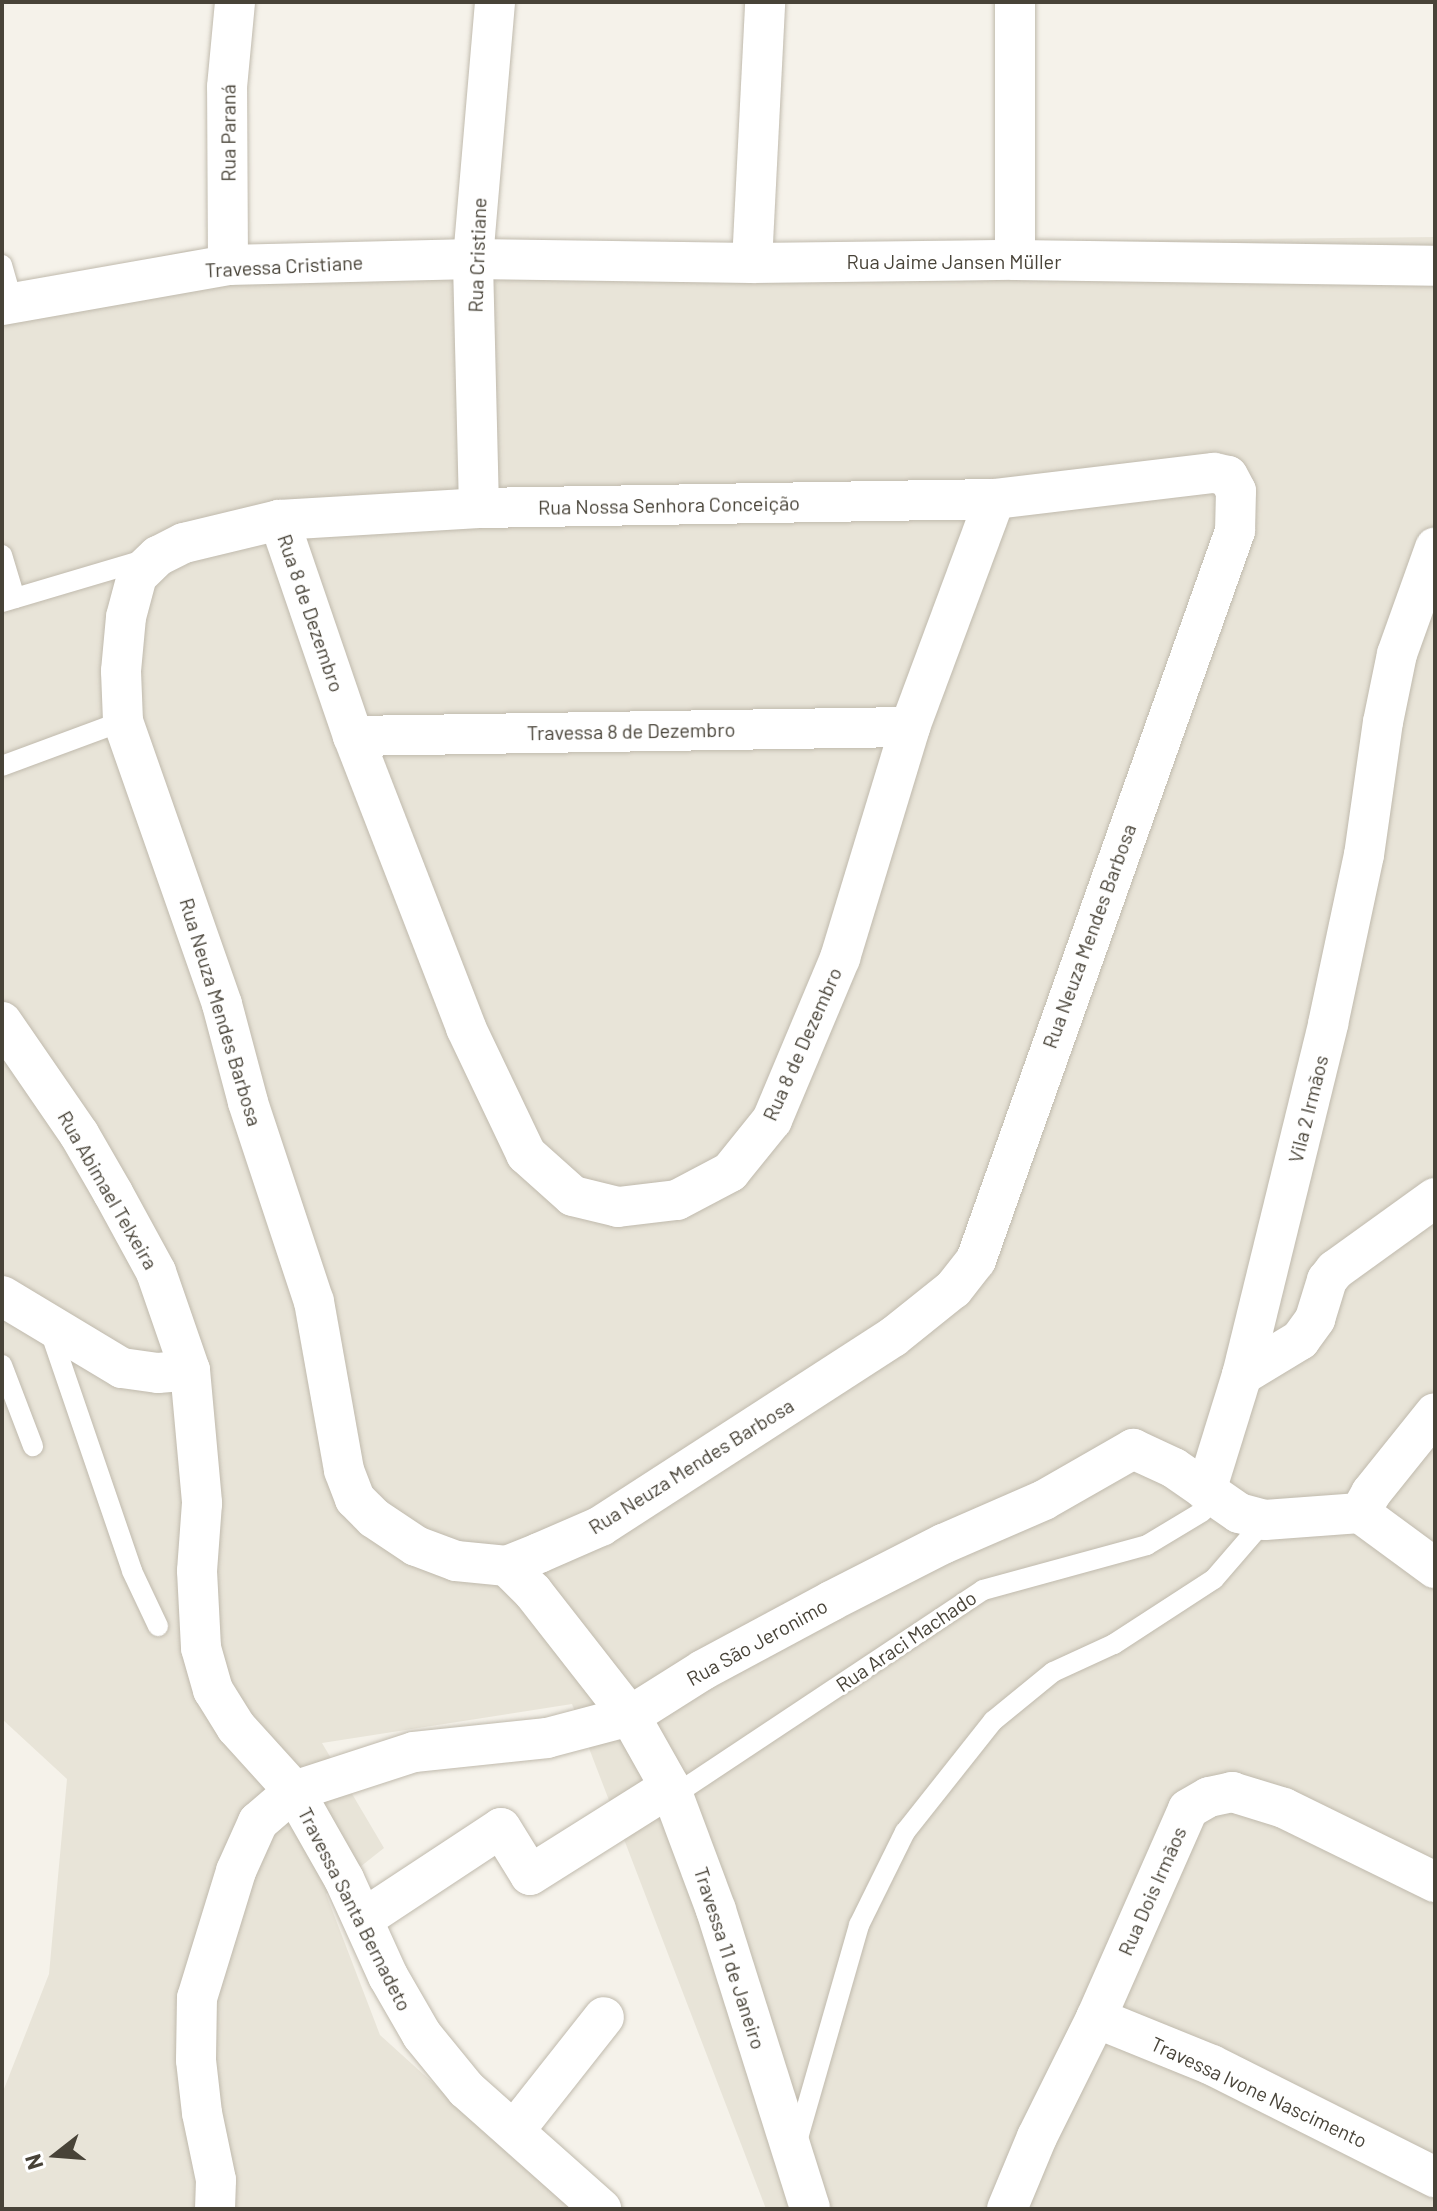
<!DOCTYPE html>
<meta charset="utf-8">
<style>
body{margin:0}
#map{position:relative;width:1437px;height:2211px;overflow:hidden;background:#f5f2ea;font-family:Barlow,sans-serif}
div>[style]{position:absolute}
.residential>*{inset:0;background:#e8e4d8}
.roads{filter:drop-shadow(0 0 2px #c0baad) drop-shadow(0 0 2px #c0baad)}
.lane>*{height:20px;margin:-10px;padding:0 10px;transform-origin:10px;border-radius:10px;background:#fff}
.street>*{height:40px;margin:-20px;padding:0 20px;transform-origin:20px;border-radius:20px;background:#fff}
span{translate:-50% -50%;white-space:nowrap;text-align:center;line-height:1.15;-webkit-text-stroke:6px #fff;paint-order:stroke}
.street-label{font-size:20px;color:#484338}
.frame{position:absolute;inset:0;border:4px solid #484338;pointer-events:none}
.north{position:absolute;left:16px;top:2115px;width:80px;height:80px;-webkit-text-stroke:6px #fff;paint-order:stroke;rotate:253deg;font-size:22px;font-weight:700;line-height:32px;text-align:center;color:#484338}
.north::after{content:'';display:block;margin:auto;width:28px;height:36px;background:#484338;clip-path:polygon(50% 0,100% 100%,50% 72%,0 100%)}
</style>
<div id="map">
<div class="residential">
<i style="clip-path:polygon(1435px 237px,1435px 2209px,766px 2209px,572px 1704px,322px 1743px,384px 1848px,326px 1894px,380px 2035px,572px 2209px,2px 2209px,2px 2094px,49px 1974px,67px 1779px,2px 1719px,2px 290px,189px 250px)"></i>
</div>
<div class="roads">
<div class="lane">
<i style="left:2px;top:265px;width:40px;rotate:74deg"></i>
<i style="left:2px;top:555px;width:45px;rotate:73.2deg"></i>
<i style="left:2px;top:602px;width:148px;rotate:-16.5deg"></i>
<i style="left:2px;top:766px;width:129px;rotate:-20.4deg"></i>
<i style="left:49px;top:1328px;width:257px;rotate:71.1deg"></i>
<i style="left:132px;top:1571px;width:61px;rotate:64.7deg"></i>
<i style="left:2px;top:1365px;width:87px;rotate:69.1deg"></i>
<i style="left:673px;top:1796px;width:372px;rotate:-33.6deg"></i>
<i style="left:983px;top:1590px;width:170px;rotate:-15.3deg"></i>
<i style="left:1147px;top:1545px;width:64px;rotate:-31deg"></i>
<i style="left:796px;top:2145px;width:229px;rotate:-74deg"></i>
<i style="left:859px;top:1925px;width:104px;rotate:-63.7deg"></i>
<i style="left:905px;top:1832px;width:142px;rotate:-51.6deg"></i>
<i style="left:993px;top:1721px;width:77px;rotate:-39.2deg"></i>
<i style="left:1053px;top:1672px;width:67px;rotate:-24.7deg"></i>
<i style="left:1114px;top:1644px;width:119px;rotate:-33deg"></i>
<i style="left:1214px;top:1579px;width:78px;rotate:-49.2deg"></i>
</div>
<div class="street">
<i style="left:1015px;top:260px;width:258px;rotate:-90deg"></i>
<i style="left:752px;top:263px;width:261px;rotate:-87.1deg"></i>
<i style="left:228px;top:265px;width:178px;rotate:-90.3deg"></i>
<i style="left:227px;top:87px;width:85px;rotate:-84.6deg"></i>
<i style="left:2px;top:305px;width:230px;rotate:-10deg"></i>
<i style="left:228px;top:265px;width:245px;rotate:-1.4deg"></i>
<i style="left:473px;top:259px;width:279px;rotate:0.8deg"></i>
<i style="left:752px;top:263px;width:263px;rotate:-0.7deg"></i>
<i style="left:1015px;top:260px;width:420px;rotate:0.8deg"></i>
<i style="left:1214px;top:473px;width:14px;rotate:12deg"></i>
<i style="left:1228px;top:476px;width:17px;rotate:62deg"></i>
<i style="left:1236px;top:491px;width:40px;rotate:91.4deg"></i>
<i style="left:1235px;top:531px;width:774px;rotate:109.56deg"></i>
<i style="left:976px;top:1260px;width:37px;rotate:128deg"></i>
<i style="left:953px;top:1289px;width:77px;rotate:141.3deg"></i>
<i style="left:893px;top:1337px;width:348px;rotate:147.1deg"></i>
<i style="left:601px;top:1526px;width:68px;rotate:156.5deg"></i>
<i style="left:539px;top:1553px;width:35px;rotate:158deg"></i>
<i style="left:507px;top:1566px;width:51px;rotate:-174.4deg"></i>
<i style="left:456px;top:1561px;width:43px;rotate:-159.4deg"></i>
<i style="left:416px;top:1546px;width:50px;rotate:-146.3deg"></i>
<i style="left:374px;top:1518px;width:27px;rotate:-135deg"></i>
<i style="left:355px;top:1499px;width:31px;rotate:-111deg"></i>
<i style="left:344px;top:1470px;width:171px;rotate:-100.1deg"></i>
<i style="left:314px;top:1302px;width:211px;rotate:-108.3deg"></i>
<i style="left:248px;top:1102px;width:101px;rotate:-104.9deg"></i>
<i style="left:222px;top:1004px;width:300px;rotate:-109.3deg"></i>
<i style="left:123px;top:721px;width:50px;rotate:-92.3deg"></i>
<i style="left:121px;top:671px;width:54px;rotate:-84.7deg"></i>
<i style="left:126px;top:617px;width:42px;rotate:-75deg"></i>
<i style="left:137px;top:576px;width:29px;rotate:-44deg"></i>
<i style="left:158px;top:556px;width:29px;rotate:-27deg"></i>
<i style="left:184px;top:543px;width:98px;rotate:-13.6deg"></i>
<i style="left:279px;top:520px;width:200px;rotate:-3.4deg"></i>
<i style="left:479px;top:508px;width:516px;rotate:-1deg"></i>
<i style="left:995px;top:499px;width:221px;rotate:-6.8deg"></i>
<i style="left:479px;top:508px;width:249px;rotate:-91.4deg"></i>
<i style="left:473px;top:259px;width:258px;rotate:-85.1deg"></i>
<i style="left:279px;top:520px;width:228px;rotate:71.1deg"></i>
<i style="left:353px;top:736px;width:313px;rotate:68.8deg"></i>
<i style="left:466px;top:1028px;width:140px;rotate:64.5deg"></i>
<i style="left:526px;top:1154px;width:63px;rotate:41.8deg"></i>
<i style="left:573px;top:1196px;width:46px;rotate:13.7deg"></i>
<i style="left:618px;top:1207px;width:59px;rotate:-6.8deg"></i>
<i style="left:677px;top:1200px;width:60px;rotate:-27.8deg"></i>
<i style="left:730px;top:1172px;width:67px;rotate:-51.1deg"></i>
<i style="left:772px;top:1120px;width:176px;rotate:-67.2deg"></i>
<i style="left:840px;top:958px;width:241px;rotate:-73.1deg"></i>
<i style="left:910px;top:727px;width:243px;rotate:-69.6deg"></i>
<i style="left:353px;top:736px;width:557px;rotate:-0.93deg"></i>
<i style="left:2px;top:1022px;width:136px;rotate:55.5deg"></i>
<i style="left:79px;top:1134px;width:68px;rotate:60deg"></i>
<i style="left:113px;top:1193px;width:90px;rotate:61.4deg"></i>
<i style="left:156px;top:1272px;width:104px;rotate:70.9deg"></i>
<i style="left:190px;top:1370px;width:134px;rotate:84.8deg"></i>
<i style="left:202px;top:1503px;width:68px;rotate:94.2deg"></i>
<i style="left:197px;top:1571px;width:77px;rotate:87deg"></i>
<i style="left:201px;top:1648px;width:44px;rotate:74.1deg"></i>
<i style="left:213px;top:1690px;width:44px;rotate:58.1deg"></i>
<i style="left:236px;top:1727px;width:86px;rotate:47.8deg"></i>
<i style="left:294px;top:1791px;width:101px;rotate:60.4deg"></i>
<i style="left:344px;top:1879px;width:107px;rotate:65.6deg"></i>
<i style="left:388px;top:1976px;width:68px;rotate:60deg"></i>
<i style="left:422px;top:2035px;width:70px;rotate:50.8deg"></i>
<i style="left:466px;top:2089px;width:181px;rotate:41.6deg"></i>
<i style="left:2px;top:1296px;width:140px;rotate:31deg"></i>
<i style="left:122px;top:1368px;width:36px;rotate:8deg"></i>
<i style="left:158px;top:1373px;width:32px;rotate:-5deg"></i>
<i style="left:1242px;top:1375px;width:68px;rotate:-31.1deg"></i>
<i style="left:1300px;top:1340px;width:26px;rotate:-54deg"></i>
<i style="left:1315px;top:1319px;width:41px;rotate:-72.9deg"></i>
<i style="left:1327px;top:1280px;width:13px;rotate:-51deg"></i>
<i style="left:1335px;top:1270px;width:123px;rotate:-35.8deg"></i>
<i style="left:1206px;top:1491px;width:121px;rotate:-72.8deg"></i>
<i style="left:1242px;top:1375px;width:361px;rotate:-76.2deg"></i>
<i style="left:1328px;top:1024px;width:173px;rotate:-78deg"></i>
<i style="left:1364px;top:855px;width:134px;rotate:-81.9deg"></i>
<i style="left:1383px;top:722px;width:69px;rotate:-78.4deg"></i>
<i style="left:1397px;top:654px;width:113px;rotate:-70.3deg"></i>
<i style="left:1360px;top:1513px;width:23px;rotate:-61deg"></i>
<i style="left:1371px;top:1493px;width:102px;rotate:-51.3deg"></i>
<i style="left:507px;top:1566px;width:37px;rotate:45deg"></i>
<i style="left:533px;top:1592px;width:157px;rotate:52deg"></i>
<i style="left:630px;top:1716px;width:81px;rotate:60.6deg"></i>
<i style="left:670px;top:1787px;width:131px;rotate:69.5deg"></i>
<i style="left:716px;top:1910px;width:313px;rotate:72.5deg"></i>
<i style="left:363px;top:1919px;width:165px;rotate:-33.4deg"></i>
<i style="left:501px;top:1828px;width:55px;rotate:58.3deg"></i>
<i style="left:530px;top:1875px;width:165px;rotate:-32.2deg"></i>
<i style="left:1096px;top:2018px;width:228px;rotate:-66.2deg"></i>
<i style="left:1188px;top:1809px;width:24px;rotate:-30deg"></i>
<i style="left:1209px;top:1797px;width:24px;rotate:-12deg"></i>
<i style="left:1232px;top:1792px;width:54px;rotate:17.1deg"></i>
<i style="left:1284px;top:1808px;width:168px;rotate:26.1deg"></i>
<i style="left:514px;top:2131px;width:145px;rotate:-51.7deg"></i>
<i style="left:215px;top:2209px;width:29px;rotate:-88deg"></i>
<i style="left:216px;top:2180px;width:68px;rotate:-101.8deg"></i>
<i style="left:202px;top:2113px;width:53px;rotate:-96.5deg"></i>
<i style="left:196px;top:2060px;width:62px;rotate:-89.1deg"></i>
<i style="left:197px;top:1998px;width:133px;rotate:-72.9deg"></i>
<i style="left:236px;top:1871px;width:54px;rotate:-65.8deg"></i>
<i style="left:258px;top:1822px;width:48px;rotate:-40.7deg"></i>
<i style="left:294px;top:1791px;width:126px;rotate:-18deg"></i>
<i style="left:414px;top:1752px;width:134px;rotate:-6deg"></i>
<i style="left:547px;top:1738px;width:86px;rotate:-14.8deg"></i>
<i style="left:630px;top:1716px;width:86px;rotate:-32.2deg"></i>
<i style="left:703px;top:1670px;width:145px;rotate:-28.3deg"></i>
<i style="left:831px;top:1601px;width:126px;rotate:-27deg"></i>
<i style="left:943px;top:1544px;width:110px;rotate:-23.5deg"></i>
<i style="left:1044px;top:1500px;width:103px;rotate:-29.8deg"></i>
<i style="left:1133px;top:1449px;width:45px;rotate:24.9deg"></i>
<i style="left:1174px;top:1468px;width:79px;rotate:34.7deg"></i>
<i style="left:1239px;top:1513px;width:27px;rotate:15deg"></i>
<i style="left:1265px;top:1520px;width:95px;rotate:-4.2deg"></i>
<i style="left:1360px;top:1513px;width:93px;rotate:36.3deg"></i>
<i style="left:1007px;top:2209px;width:78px;rotate:-67.4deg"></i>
<i style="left:1037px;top:2137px;width:133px;rotate:-63.6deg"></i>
<i style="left:1096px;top:2018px;width:125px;rotate:22.1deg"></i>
<i style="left:1212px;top:2065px;width:250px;rotate:26.7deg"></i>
</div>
</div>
<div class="street-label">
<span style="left:228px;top:133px;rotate:-90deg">Rua Paraná</span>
<span style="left:477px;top:255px;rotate:-88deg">Rua Cristiane</span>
<span style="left:954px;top:261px">Rua Jaime Jansen Müller</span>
<span style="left:284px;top:266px;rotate:-3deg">Travessa Cristiane</span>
<span style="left:669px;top:505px;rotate:-1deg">Rua Nossa Senhora Conceição</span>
<span style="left:311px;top:613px;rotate:71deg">Rua 8 de Dezembro</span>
<span style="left:631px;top:731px;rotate:-1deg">Travessa 8 de Dezembro</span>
<span style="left:1089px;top:936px;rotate:-70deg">Rua Neuza Mendes Barbosa</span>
<span style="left:221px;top:1012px;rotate:73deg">Rua Neuza Mendes Barbosa</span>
<span style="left:802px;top:1044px;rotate:-66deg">Rua 8 de Dezembro</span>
<span style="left:1308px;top:1109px;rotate:-76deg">Vila 2 Irmãos</span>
<span style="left:108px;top:1190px;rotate:60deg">Rua Abimael Telxeira</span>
<span style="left:691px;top:1466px;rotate:-32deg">Rua Neuza Mendes Barbosa</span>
<span style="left:906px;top:1641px;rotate:-34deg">Rua Araci Machado</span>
<span style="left:757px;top:1642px;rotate:-29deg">Rua São Jeronimo</span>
<span style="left:1152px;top:1891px;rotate:-66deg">Rua Dois Irmãos</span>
<span style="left:355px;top:1909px;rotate:63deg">Travessa Santa Bernadeto</span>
<span style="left:730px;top:1958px;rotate:72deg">Travessa 11 de Janeiro</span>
<span style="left:1259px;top:2092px;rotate:25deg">Travessa Ivone Nascimento</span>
</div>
<div class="frame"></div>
<div class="north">N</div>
</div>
